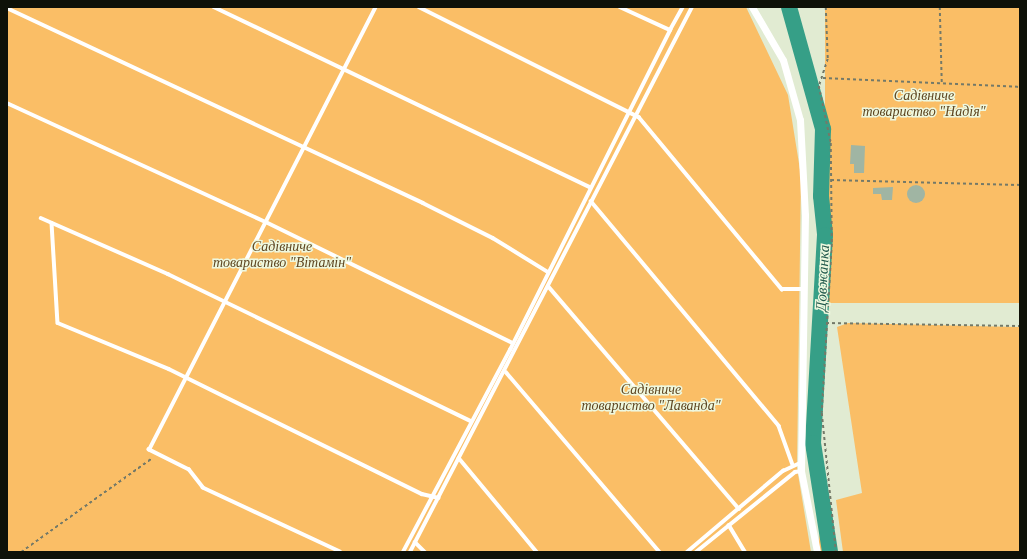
<!DOCTYPE html>
<meta charset="utf-8">
<style>
body{margin:0}
#map{position:relative;width:1027px;height:559px;overflow:hidden;background:#e1ebd2;font-family:Georgia,serif}
div>[style]{position:absolute}
.green>*{inset:0;background:#fabe66;transform-origin:0 0}
.river>*{height:16px;margin:-8px;padding:0 8px;transform-origin:8px;border-radius:8px;background:#369f87}
.building>*{inset:0;background:#a0b5a3}
.round{border-radius:50%}
.path>*{height:1.5px;margin-top:-0.75px;transform-origin:0;background:repeating-linear-gradient(90deg,#737968 0 3px,transparent 0 6px)}
.lane>*{height:3.5px;margin:-1.75px;padding:0 1.75px;transform-origin:1.75px;border-radius:1.75px;background:#fff}
.street>*{height:7px;margin:-3.5px;padding:0 3.5px;transform-origin:3.5px;border-radius:3.5px;background:#fff}
span{translate:-50% -50%;white-space:nowrap;text-align:center;line-height:1.15;-webkit-text-stroke:3px #eef8df;paint-order:stroke}
.park-label{font-size:14px;color:#5f4621;font-style:italic}
.water-label{font-size:15px;color:#21594c;font-style:italic}
.frame{position:absolute;inset:0;border:8px solid #0e1108;pointer-events:none}
</style>
<div id="map">
<div class="green">
<i style="clip-path:polygon(7px 7px,746px 7px,788px 95px,801px 176px,797px 468px,811px 552px,7px 552px)"></i>
<i style="left:825px;top:7px;width:195px;height:296px"></i>
<i style="clip-path:polygon(848px 323px,1020px 327px,1020px 552px,843px 552px,836px 500px,862px 493px,837px 327px)"></i>
<i style="clip-path:polygon(827px 519px,833px 530px,834px 552px,818px 552px,820px 529px)"></i>
</div>
<div class="river">
<i style="left:789px;top:7px;width:127px;rotate:74.4deg"></i>
<i style="left:823px;top:129px;width:67px;rotate:91.7deg"></i>
<i style="left:821px;top:196px;width:39px;rotate:84deg"></i>
<i style="left:825px;top:235px;width:208px;rotate:93.3deg"></i>
<i style="left:813px;top:443px;width:110px;rotate:81.1deg"></i>
</div>
<div class="building">
<i style="clip-path:polygon(851px 145px,865px 146px,864px 173px,854px 173px,854px 164px,850px 164px)"></i>
<i class="round" style="left:907px;top:185px;width:18px;height:18px"></i>
<i style="clip-path:polygon(893px 187px,892px 200px,882px 200px,881px 194px,873px 194px,873px 188px)"></i>
</div>
<div class="path">
<i style="left:826px;top:7px;width:52px;rotate:87.8deg"></i>
<i style="left:828px;top:59px;width:28px;rotate:108deg"></i>
<i style="left:819px;top:86px;width:58px;rotate:78.1deg"></i>
<i style="left:831px;top:143px;width:101px;rotate:89.4deg"></i>
<i style="left:832px;top:244px;width:169px;rotate:93.4deg"></i>
<i style="left:822px;top:413px;width:140px;rotate:84.2deg"></i>
<i style="left:940px;top:7px;width:77px;rotate:88.5deg"></i>
<i style="left:823px;top:78px;width:197px;rotate:2.6deg"></i>
<i style="left:831px;top:180px;width:189px;rotate:1.5deg"></i>
<i style="left:826px;top:323px;width:194px;rotate:0.9deg"></i>
<i style="left:21px;top:552px;width:160px;rotate:-35.6deg"></i>
</div>
<div class="lane">
<i style="left:214px;top:7px;width:417px;rotate:25.6deg"></i>
<i style="left:419px;top:7px;width:246px;rotate:26.6deg"></i>
<i style="left:639px;top:117px;width:224px;rotate:50.3deg"></i>
<i style="left:782px;top:289px;width:21px"></i>
<i style="left:620px;top:7px;width:55px;rotate:24.7deg"></i>
<i style="left:670px;top:30px;width:26px;rotate:-61deg"></i>
<i style="left:7px;top:8px;width:459px;rotate:25.1deg"></i>
<i style="left:423px;top:203px;width:78px;rotate:26.6deg"></i>
<i style="left:493px;top:238px;width:65px;rotate:31.7deg"></i>
<i style="left:7px;top:103px;width:285px;rotate:24.7deg"></i>
<i style="left:266px;top:222px;width:275px;rotate:26.1deg"></i>
<i style="left:591px;top:201px;width:293px;rotate:50.1deg"></i>
<i style="left:779px;top:426px;width:41px;rotate:70.3deg"></i>
<i style="left:41px;top:218px;width:139px;rotate:23.8deg"></i>
<i style="left:168px;top:274px;width:337px;rotate:25.9deg"></i>
<i style="left:52px;top:223px;width:100px;rotate:86.6deg"></i>
<i style="left:58px;top:323px;width:120px;rotate:22.5deg"></i>
<i style="left:169px;top:369px;width:282px;rotate:26.3deg"></i>
<i style="left:422px;top:494px;width:17px;rotate:13deg"></i>
<i style="left:549px;top:287px;width:292px;rotate:49.4deg"></i>
<i style="left:506px;top:372px;width:237px;rotate:49.5deg"></i>
<i style="left:459px;top:458px;width:122px;rotate:50.3deg"></i>
<i style="left:729px;top:525px;width:31px;rotate:59deg"></i>
<i style="left:415px;top:542px;width:14px;rotate:45deg"></i>
<i style="left:340px;top:552px;width:151px;rotate:-155deg"></i>
<i style="left:203px;top:488px;width:23px;rotate:-128deg"></i>
<i style="left:189px;top:470px;width:45px;rotate:-153.4deg"></i>
<i style="left:149px;top:450px;width:498px;rotate:-62.9deg"></i>
<i style="left:403px;top:552px;width:229px;rotate:-62.1deg"></i>
<i style="left:510px;top:350px;width:358px;rotate:-63.4deg"></i>
<i style="left:410px;top:552px;width:614px;rotate:-62.64deg"></i>
<i style="left:687px;top:552px;width:126px;rotate:-40.2deg"></i>
<i style="left:783px;top:471px;width:19px;rotate:-25deg"></i>
<i style="left:696px;top:552px;width:127px;rotate:-38.9deg"></i>
<i style="left:795px;top:472px;width:6px;rotate:-9deg"></i>
</div>
<div class="street">
<i style="left:752px;top:7px;width:61px;rotate:59.7deg"></i>
<i style="left:783px;top:60px;width:62px;rotate:74.2deg"></i>
<i style="left:800px;top:120px;width:95px;rotate:87deg"></i>
<i style="left:805px;top:215px;width:256px;rotate:90.9deg"></i>
<i style="left:801px;top:471px;width:83px;rotate:78.8deg"></i>
</div>
<div class="park-label">
<span style="left:924px;top:104px">Садівниче<br>товариство "Надія"</span>
<span style="left:282px;top:255px">Садівниче<br>товариство "Вітамін"</span>
<span style="left:651px;top:398px">Садівниче<br>товариство "Лаванда"</span>
</div>
<div class="water-label">
<span style="left:823px;top:278px;rotate:-87deg">Довжанка</span>
</div>
<div class="frame"></div>
</div>
